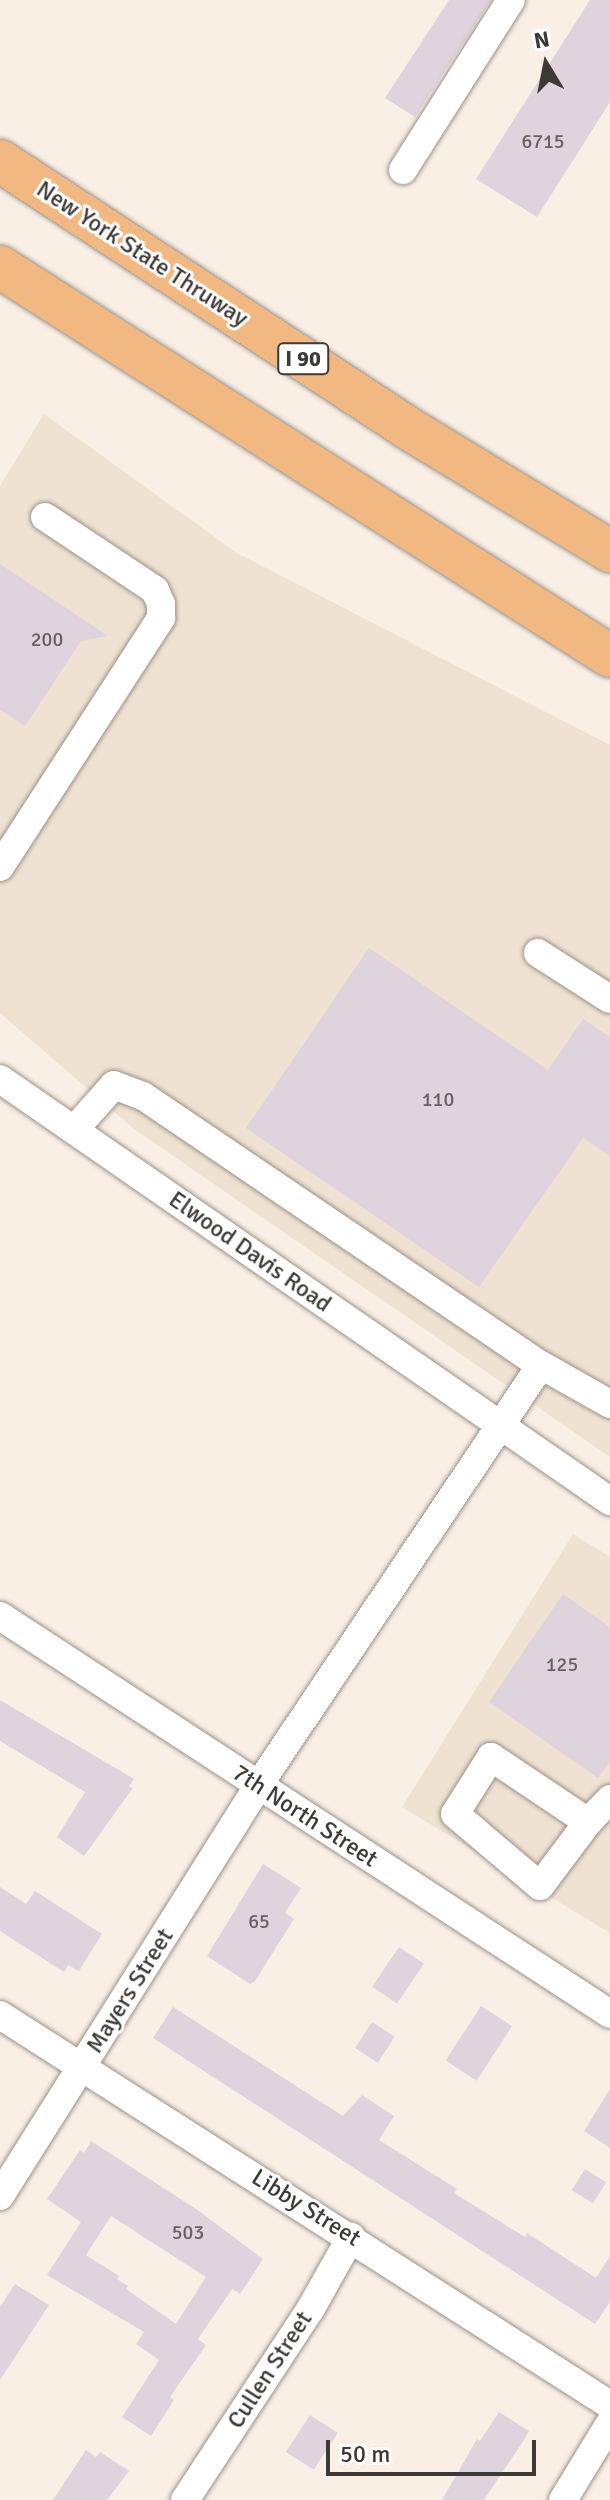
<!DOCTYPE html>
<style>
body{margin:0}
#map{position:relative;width:610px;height:2500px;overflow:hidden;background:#f9efe5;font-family:Signika,sans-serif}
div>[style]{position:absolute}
.built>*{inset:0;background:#f0e2d2}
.building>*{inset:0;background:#dfd4dd;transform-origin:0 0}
.roads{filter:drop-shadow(0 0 2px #9a9188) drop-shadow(0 0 2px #9a9188)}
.minor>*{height:28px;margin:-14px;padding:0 14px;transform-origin:14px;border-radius:14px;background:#fff}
.highway>*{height:42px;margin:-21px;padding:0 21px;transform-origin:21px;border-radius:21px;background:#f2b881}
span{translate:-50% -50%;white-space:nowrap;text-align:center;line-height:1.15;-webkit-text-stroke:6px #fff;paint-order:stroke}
.number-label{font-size:20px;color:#666060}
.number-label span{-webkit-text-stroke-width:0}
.shield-label span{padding:2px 6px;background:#fff;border:2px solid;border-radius:6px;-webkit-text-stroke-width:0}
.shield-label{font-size:22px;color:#3d3a36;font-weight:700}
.street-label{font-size:24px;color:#3d3a36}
.north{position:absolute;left:506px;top:24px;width:80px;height:80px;-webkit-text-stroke:6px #fff;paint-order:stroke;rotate:350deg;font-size:22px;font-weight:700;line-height:32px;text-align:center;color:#3d3a36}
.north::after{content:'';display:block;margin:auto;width:28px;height:36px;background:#3d3a36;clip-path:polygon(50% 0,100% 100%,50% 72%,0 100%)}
.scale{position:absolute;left:326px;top:2440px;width:210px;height:36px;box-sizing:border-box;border:4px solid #3d3a36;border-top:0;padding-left:10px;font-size:24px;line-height:28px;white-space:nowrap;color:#3d3a36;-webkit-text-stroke:6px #fff;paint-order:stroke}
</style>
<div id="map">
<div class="built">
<i style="clip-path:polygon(44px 414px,237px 553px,610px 745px,610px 1457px,134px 1129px,0 1013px,0 486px)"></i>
<i style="clip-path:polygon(573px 1534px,610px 1557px,610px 1933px,402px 1807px)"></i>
</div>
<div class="building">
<i style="clip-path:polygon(449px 0,491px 0,415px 117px,385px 98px)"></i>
<i style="clip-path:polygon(590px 0,610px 0,610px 102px,537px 217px,476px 179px)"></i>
<i style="clip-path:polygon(0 564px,108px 636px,81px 641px,25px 726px,0 710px)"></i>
<i style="clip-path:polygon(369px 948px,548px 1070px,583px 1019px,610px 1037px,610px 1156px,583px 1138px,479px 1287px,246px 1128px)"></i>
<i style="clip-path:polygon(563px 1594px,610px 1627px,610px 1761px,598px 1778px,489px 1702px)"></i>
<i style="clip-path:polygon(0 1700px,134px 1779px,129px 1786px,133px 1788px,84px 1856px,57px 1837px,85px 1792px,0 1741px)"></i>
<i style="clip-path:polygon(263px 1864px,301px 1888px,285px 1913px,294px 1919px,255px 1981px,250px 1984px,207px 1956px)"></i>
<i style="clip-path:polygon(0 1887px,26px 1904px,35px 1891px,102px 1934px,79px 1971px,68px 1965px,64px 1972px,0 1931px)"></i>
<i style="left:399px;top:1947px;width:30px;height:48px;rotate:34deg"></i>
<i style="left:481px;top:2006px;width:37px;height:65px;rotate:33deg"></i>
<i style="clip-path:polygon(173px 2007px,343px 2116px,362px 2095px,394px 2116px,379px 2140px,457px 2189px,454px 2193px,525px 2237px,527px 2233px,596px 2278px,610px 2256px,610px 2302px,595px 2324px,153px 2038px)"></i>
<i style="left:372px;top:2022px;width:27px;height:31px;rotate:33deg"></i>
<i style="clip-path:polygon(610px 2089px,610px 2148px,584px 2131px)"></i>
<i style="clip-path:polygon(evenodd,91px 2141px,199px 2211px,263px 2259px,240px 2294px,232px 2289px,198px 2339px,206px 2345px,170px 2397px,174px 2400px,151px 2436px,122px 2417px,159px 2360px,136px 2344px,144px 2332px,47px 2275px,81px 2222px,47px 2199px,80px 2150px,84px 2153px,91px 2141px,111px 2216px,206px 2277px,176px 2324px,126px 2289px,128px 2286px,117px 2279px,119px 2276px,86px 2255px,111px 2216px)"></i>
<i style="left:585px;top:2169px;width:25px;height:25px;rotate:32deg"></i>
<i style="clip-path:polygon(15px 2284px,49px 2305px,0 2380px,0 2307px)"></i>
<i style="clip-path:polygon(499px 2412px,529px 2431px,522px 2443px,484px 2500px,442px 2500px,477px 2439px,480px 2441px)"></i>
<i style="left:310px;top:2415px;width:33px;height:44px;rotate:33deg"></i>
<i style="clip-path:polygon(86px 2450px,96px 2457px,100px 2452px,129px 2471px,107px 2500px,53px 2500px)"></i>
</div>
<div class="roads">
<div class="minor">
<i style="left:403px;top:170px;width:201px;rotate:-57.6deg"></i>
<i style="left:0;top:867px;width:297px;rotate:-57.1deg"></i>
<i style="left:161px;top:618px;width:14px;rotate:-90deg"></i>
<i style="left:161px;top:604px;width:15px;rotate:-113deg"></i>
<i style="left:155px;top:590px;width:132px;rotate:-146.4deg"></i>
<i style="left:538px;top:953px;width:85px;rotate:32.6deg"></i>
<i style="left:0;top:1079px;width:742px;rotate:34.68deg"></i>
<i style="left:74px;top:1130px;width:60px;rotate:-48.4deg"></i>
<i style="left:114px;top:1085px;width:31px;rotate:21deg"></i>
<i style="left:143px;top:1096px;width:480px;rotate:34.1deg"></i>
<i style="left:541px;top:1365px;width:79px;rotate:29.5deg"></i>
<i style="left:0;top:1616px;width:728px;rotate:33.12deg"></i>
<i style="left:588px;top:1822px;width:117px;rotate:-146.2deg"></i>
<i style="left:491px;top:1757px;width:67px;rotate:122.3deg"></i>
<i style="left:455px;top:1814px;width:111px;rotate:40.3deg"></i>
<i style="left:540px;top:1886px;width:80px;rotate:-53.1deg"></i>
<i style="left:588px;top:1822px;width:32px;rotate:-46deg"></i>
<i style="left:0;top:2015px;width:724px;rotate:32.59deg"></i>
<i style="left:0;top:2196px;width:484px;rotate:-57.8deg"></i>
<i style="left:258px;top:1786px;width:507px;rotate:-56.09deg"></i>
<i style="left:185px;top:2500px;width:227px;rotate:-56.7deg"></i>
<i style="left:310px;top:2310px;width:84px;rotate:-60.7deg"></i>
<i style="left:563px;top:2500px;width:90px;rotate:-58.6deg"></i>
</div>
<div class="highway">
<i style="left:0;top:161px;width:485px;rotate:33.2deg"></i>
<i style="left:406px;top:427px;width:239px;rotate:31.3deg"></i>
<i style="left:0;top:267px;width:723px;rotate:32.53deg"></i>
</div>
</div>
<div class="number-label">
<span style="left:543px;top:141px">6715</span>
<span style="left:47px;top:639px">200</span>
<span style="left:438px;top:1099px">110</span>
<span style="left:562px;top:1664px">125</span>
<span style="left:259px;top:1921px">65</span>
<span style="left:188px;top:2232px">503</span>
</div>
<div class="shield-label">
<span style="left:303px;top:359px">I 90</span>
</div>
<div class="street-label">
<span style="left:142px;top:254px;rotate:33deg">New York State Thruway</span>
<span style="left:250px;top:1252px;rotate:35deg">Elwood Davis Road</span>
<span style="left:305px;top:1816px;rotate:33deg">7th North Street</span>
<span style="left:130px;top:1991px;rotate:-58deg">Mayers Street</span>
<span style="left:306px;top:2208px;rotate:32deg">Libby Street</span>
<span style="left:270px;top:2370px;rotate:-57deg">Cullen Street</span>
</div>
<div class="north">N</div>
<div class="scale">50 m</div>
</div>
